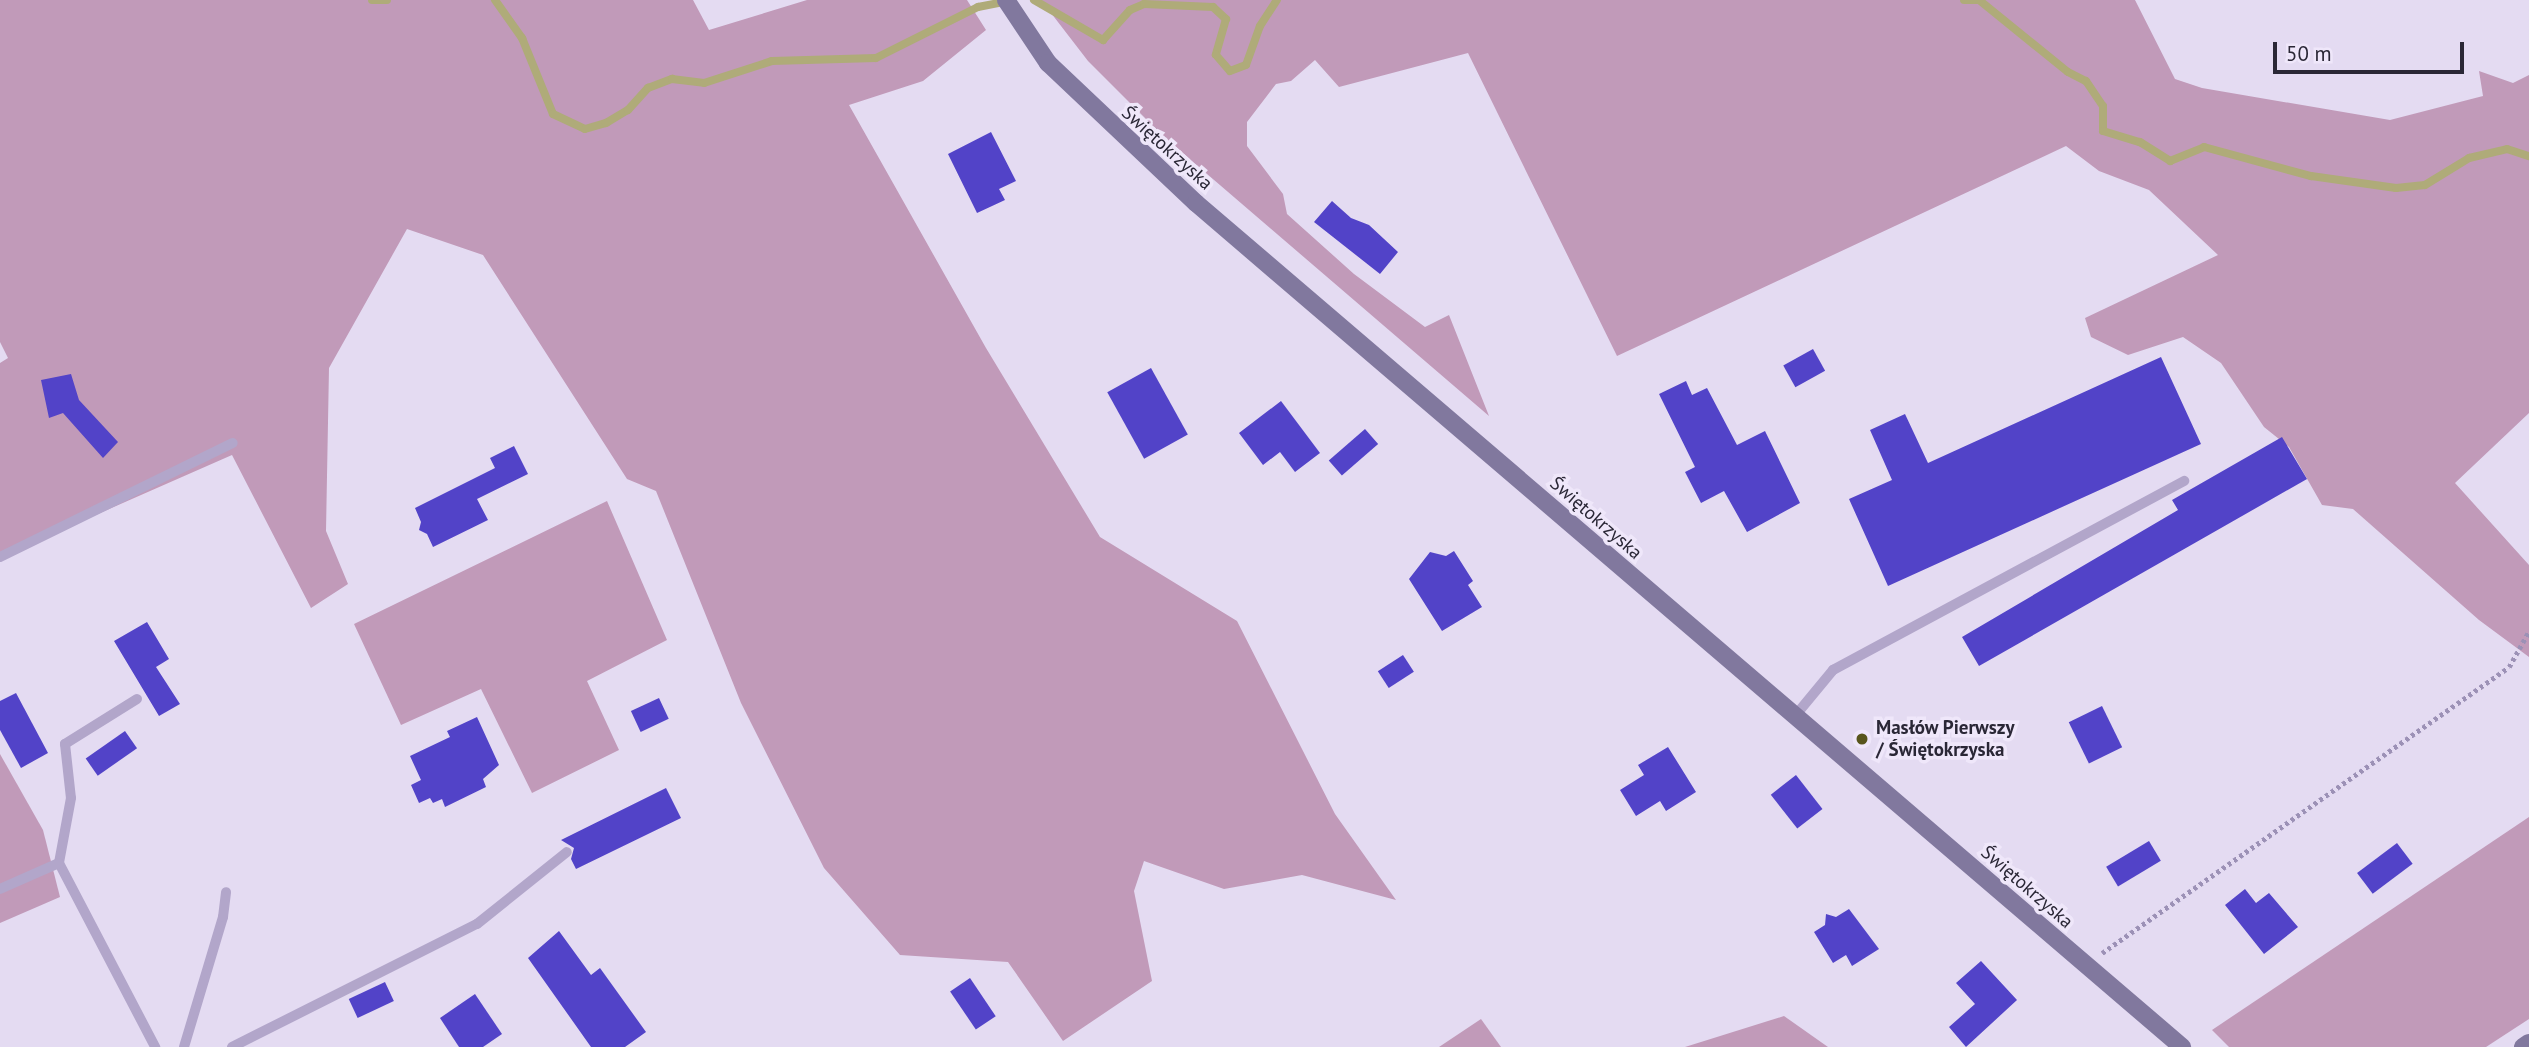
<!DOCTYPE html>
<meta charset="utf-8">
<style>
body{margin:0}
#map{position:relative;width:2529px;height:1047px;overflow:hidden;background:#e4dbf2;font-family:"PT Sans",sans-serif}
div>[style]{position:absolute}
.green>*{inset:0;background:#c19ab9}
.stream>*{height:8px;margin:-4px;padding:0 4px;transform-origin:4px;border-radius:4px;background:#afab79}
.building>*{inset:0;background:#5243c8;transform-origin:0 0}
.path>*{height:4.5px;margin-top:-2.25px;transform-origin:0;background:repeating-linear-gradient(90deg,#9c91b6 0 3.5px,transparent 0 7px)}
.lane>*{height:10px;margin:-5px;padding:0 5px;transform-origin:5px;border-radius:5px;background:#b2a6ca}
.secondary>*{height:18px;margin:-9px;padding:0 9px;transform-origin:9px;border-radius:9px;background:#81789e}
.dots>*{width:19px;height:19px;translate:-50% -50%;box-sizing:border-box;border:4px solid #efe7fa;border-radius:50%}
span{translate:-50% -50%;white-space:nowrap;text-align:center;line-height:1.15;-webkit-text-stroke:7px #efe7fa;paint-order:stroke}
.street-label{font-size:19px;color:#2a2736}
.poi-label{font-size:19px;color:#2a2736;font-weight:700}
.left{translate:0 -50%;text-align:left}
.scale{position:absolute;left:2273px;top:42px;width:191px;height:32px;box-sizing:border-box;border:4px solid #2a2736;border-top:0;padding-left:9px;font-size:21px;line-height:24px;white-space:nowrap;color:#2a2736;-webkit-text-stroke:5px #efe7fa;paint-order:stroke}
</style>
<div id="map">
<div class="green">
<i style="clip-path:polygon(0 0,693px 0,709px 30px,807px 0,967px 0,986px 30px,923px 81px,849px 105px,986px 348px,1100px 537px,1237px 621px,1335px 814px,1396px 900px,1302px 875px,1224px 889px,1144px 861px,1134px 891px,1152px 981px,1063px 1041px,1008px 962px,900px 955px,824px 868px,741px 703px,656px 491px,627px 479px,483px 255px,407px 229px,329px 368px,326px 531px,348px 584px,311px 608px,232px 455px,0 557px,0 363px,8px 358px,0 342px)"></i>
<i style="clip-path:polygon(1041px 0,2135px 0,2175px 79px,2202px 88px,2390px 120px,2483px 96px,2479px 71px,2513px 83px,2529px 75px,2529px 413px,2455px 483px,2529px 565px,2529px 657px,2479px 620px,2353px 509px,2322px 505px,2289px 447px,2264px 427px,2221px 363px,2183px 337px,2128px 355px,2091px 337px,2085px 318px,2218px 255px,2149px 190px,2099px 171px,2066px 146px,1617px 356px,1468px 53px,1339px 87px,1315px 60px,1291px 81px,1276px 84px,1247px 122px,1247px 146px,1283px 194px,1287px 214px,1354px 274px,1425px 327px,1449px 315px,1489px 416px,1164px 137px,1088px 61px)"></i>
<i style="clip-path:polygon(607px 501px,667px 640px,587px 681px,619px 750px,532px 793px,481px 689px,401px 725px,354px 624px)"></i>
<i style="clip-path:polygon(0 754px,43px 830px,60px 897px,0 923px)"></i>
<i style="clip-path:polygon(2529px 817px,2529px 1019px,2486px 1047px,2229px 1047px,2212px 1030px)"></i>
<i style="clip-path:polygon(1784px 1016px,1828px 1047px,1685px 1047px)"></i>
<i style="clip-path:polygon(1481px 1019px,1501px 1047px,1439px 1047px)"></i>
</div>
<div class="stream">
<i style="left:372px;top:0;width:15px"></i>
<i style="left:495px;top:0;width:47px;rotate:54.6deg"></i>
<i style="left:522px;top:38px;width:82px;rotate:67.8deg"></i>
<i style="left:553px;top:114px;width:35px;rotate:25deg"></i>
<i style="left:585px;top:129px;width:22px;rotate:-16deg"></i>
<i style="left:606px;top:123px;width:26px;rotate:-31deg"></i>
<i style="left:628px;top:110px;width:30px;rotate:-48deg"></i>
<i style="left:648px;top:88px;width:26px;rotate:-21deg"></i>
<i style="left:672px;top:79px;width:32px;rotate:7deg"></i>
<i style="left:704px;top:83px;width:71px;rotate:-17.9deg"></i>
<i style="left:772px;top:61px;width:104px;rotate:-1.7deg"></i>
<i style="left:876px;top:58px;width:114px;rotate:-26.6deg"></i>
<i style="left:978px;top:7px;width:32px;rotate:-11deg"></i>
<i style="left:1034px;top:0;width:80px;rotate:30.1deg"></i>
<i style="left:1103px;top:40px;width:40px;rotate:-48deg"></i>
<i style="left:1130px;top:10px;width:15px;rotate:-23deg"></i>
<i style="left:1144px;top:4px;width:69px;rotate:2.5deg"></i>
<i style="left:1213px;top:7px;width:18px;rotate:43deg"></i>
<i style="left:1226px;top:19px;width:37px;rotate:106deg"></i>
<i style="left:1216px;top:55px;width:21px;rotate:49deg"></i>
<i style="left:1230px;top:71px;width:17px;rotate:-21deg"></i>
<i style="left:1246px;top:65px;width:41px;rotate:-70.3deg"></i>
<i style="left:1260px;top:26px;width:31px;rotate:-57deg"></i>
<i style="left:1964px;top:0;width:15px"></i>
<i style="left:1979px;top:0;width:114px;rotate:39deg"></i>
<i style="left:2068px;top:72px;width:20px;rotate:27deg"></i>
<i style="left:2086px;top:81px;width:30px;rotate:56deg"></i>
<i style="left:2103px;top:106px;width:25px;rotate:90deg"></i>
<i style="left:2103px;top:131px;width:39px;rotate:17deg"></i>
<i style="left:2140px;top:142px;width:36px;rotate:32deg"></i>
<i style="left:2170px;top:161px;width:37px;rotate:-22deg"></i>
<i style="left:2204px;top:147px;width:111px;rotate:15.2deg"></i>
<i style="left:2311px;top:176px;width:86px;rotate:8deg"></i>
<i style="left:2396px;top:188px;width:29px;rotate:-6deg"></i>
<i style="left:2425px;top:185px;width:52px;rotate:-31.5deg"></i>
<i style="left:2469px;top:158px;width:39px;rotate:-13deg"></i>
<i style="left:2507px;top:149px;width:23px;rotate:18deg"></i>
</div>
<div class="building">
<i style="clip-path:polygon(991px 132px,1016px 181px,999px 189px,1005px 200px,977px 213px,948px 154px)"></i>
<i style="clip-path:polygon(1332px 201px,1351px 218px,1369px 225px,1398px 252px,1380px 274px,1314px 222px)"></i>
<i style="left:1813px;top:349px;width:25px;height:34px;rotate:61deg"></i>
<i style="clip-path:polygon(2161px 357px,2201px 444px,1888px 586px,1849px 499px,1892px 480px,1870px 430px,1905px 414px,1928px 463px)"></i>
<i style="left:1151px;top:368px;width:76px;height:50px;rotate:61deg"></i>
<i style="clip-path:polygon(71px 374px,79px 400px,118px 442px,103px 458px,63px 413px,49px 418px,41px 380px)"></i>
<i style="clip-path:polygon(1686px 381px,1692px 395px,1707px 388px,1737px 445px,1765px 431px,1800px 503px,1747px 532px,1724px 491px,1701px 503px,1685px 472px,1695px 467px,1659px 394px)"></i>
<i style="clip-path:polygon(1281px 401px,1320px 453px,1295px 472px,1280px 452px,1263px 465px,1239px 433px)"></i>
<i style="left:1365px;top:429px;width:20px;height:48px;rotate:49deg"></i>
<i style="clip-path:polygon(2282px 437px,2307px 479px,1979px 666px,1962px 637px,2178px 510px,2172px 500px)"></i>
<i style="clip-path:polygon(514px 446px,528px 474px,477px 499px,488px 520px,433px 547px,427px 534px,419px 530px,421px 522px,415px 508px,495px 468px,490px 458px)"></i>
<i style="clip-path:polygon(1454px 551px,1473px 581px,1468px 585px,1482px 607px,1442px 631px,1409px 579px,1430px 552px,1446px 556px)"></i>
<i style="clip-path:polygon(147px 622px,169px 659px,156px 667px,180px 704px,159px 716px,114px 641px)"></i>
<i style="left:1403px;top:655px;width:20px;height:30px;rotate:57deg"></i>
<i style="clip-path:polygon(16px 693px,48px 753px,21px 768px,0 730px,0 701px)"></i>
<i style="left:659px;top:698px;width:23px;height:31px;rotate:65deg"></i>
<i style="left:2102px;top:706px;width:46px;height:37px;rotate:64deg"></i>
<i style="clip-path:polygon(477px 717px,499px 765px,483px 779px,486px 787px,445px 807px,442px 799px,433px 803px,430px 798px,419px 803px,411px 785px,421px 780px,410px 756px,450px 737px,447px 731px)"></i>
<i style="left:125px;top:731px;width:21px;height:48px;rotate:55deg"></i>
<i style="clip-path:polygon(1668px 747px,1696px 792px,1666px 811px,1660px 801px,1636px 816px,1620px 790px,1644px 775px,1638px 765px)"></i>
<i style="left:1796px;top:775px;width:43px;height:32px;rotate:52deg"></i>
<i style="clip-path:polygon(666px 788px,681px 818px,576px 869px,571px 859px,574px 848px,561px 840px)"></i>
<i style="left:2149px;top:841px;width:23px;height:50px;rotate:59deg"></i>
<i style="left:2397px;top:843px;width:26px;height:50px;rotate:53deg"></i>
<i style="clip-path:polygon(2245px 889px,2256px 903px,2269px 893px,2298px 927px,2264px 954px,2225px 905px)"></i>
<i style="clip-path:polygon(1849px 909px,1879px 949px,1852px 966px,1846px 955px,1833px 963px,1814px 932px,1825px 925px,1826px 914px,1836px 917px)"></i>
<i style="clip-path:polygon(559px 931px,591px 975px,600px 968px,646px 1032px,625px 1047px,591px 1047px,528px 958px)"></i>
<i style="clip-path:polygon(1981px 961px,2017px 1000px,1966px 1047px,1949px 1027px,1975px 1004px,1956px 983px)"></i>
<i style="left:970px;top:978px;width:46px;height:24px;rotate:56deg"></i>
<i style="left:385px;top:982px;width:21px;height:40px;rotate:65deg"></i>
<i style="clip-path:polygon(475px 994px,502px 1034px,483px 1047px,459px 1047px,440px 1018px)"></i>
</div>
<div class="path">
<i style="left:2102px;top:953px;width:497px;rotate:-35.1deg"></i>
<i style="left:2509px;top:667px;width:41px;rotate:-60.9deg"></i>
</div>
<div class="lane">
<i style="left:0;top:557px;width:259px;rotate:-26.1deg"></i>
<i style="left:137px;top:699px;width:85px;rotate:148deg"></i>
<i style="left:65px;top:744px;width:54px;rotate:83.7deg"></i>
<i style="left:71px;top:798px;width:66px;rotate:100.5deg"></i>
<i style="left:59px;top:863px;width:208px;rotate:62.4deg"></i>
<i style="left:1795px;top:716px;width:60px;rotate:-50.4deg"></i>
<i style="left:1833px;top:670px;width:399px;rotate:-28.3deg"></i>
<i style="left:0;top:889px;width:64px;rotate:-23.8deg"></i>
<i style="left:184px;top:1047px;width:136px;rotate:-73.3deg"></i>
<i style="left:223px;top:917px;width:25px;rotate:-83deg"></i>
<i style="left:232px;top:1047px;width:274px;rotate:-26.7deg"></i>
<i style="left:477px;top:924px;width:115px;rotate:-38.7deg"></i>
</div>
<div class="secondary">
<i style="left:1006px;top:0;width:76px;rotate:56.3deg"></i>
<i style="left:1048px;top:63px;width:204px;rotate:43.4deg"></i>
<i style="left:1196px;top:203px;width:1298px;rotate:40.56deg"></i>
<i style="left:2523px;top:1047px;width:7px;rotate:-34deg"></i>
</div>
<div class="dots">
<i style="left:1862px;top:739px;background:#58551c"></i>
</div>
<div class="street-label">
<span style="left:1167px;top:148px;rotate:42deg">Świętokrzyska</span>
<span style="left:1596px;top:518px;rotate:41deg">Świętokrzyska</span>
<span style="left:2027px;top:887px;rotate:41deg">Świętokrzyska</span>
</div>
<div class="poi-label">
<span class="left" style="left:1876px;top:739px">Masłów Pierwszy<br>/ Świętokrzyska</span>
</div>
<div class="scale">50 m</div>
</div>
